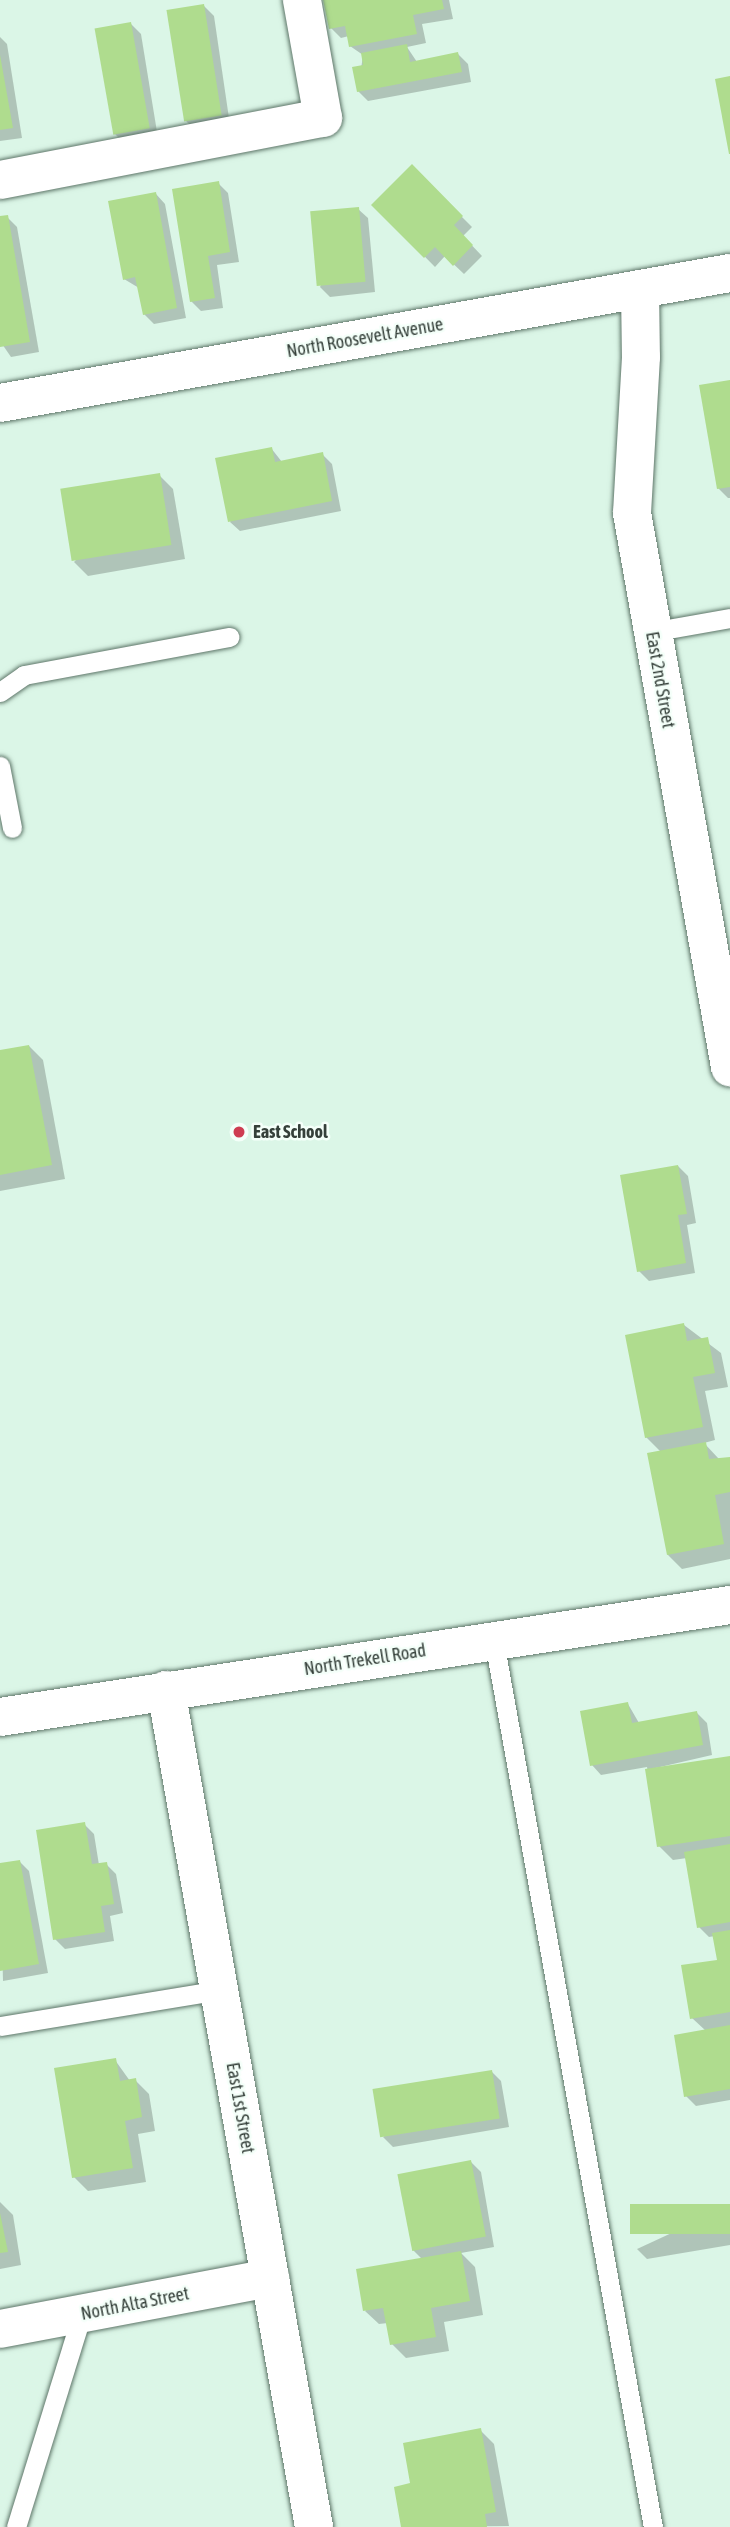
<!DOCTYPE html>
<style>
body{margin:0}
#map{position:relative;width:730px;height:2527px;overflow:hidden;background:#dbf6e7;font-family:"Asap Condensed",sans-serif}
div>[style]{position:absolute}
.shadow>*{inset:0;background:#0003}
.building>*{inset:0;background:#afdc8e;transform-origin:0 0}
.roads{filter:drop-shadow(0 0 2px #5e7669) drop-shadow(0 0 2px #5e7669)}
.service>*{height:19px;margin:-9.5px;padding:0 9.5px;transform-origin:9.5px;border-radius:9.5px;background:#fff}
.minor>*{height:38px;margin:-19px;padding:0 19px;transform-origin:19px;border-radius:19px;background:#fff}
.secondary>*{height:38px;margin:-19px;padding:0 19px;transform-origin:19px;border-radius:19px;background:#fff}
.dots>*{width:19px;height:19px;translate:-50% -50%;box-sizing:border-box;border:4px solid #f4fff9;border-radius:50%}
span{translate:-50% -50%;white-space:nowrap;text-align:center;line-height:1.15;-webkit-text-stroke:5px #f4fff9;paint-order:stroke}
.street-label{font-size:18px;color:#35403a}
.poi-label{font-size:18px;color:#35403a;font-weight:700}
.left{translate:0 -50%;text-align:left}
</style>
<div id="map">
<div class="shadow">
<i style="clip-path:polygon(325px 0,449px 0,453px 19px,422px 24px,426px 43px,407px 47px,417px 62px,458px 54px,468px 64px,471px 82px,368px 101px,358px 91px,363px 55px,350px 46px,349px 36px,341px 38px,331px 28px)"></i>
<i style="clip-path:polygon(204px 6px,214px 16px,230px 125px,195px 130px,185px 120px)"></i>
<i style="clip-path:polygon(131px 24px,141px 34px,158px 138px,124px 143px,114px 133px)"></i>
<i style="clip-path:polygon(0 37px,7px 44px,22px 138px,0 141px)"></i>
<i style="clip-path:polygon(412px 167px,472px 227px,463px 236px,482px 256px,464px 274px,445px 256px,435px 267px,374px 205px)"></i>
<i style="clip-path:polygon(218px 183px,228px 193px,239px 262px,217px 265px,223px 308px,201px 311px,191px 301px)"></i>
<i style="clip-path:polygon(156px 194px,165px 204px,186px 318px,154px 324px,144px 314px,139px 288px,124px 279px)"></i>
<i style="clip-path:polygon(358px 209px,368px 218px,375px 292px,330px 297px,320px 287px)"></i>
<i style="clip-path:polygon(7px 217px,17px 227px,39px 352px,11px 357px,0 341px,0 218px)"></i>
<i style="clip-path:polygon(730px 381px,730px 498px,728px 498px,718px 488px)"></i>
<i style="clip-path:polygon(271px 448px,282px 462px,322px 454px,332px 464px,341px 511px,240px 531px,230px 522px)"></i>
<i style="clip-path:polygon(159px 475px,173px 489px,185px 559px,88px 576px,74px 562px)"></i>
<i style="clip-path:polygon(29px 1046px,43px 1060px,65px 1179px,0 1191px,0 1052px)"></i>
<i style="clip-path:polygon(678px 1166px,688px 1176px,696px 1223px,687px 1225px,695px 1273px,649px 1281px,639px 1271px)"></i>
<i style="clip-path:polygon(684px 1325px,721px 1353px,728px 1387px,705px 1391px,715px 1440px,704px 1443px,719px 1459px,730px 1458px,730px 1559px,682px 1569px,668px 1555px,661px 1452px,646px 1437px)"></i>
<i style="clip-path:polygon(628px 1704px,639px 1723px,697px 1713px,707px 1723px,712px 1755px,647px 1770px,730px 1757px,730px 2100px,696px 2106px,686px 2096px,706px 2031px,692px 2018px,719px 1961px,715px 1936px,709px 1937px,699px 1927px,687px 1858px,673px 1860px,659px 1846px,647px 1767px,601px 1775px,592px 1765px)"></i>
<i style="clip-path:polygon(84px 1824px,94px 1834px,99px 1865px,106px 1864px,116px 1874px,123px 1913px,110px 1916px,114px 1941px,65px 1949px,55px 1939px)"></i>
<i style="clip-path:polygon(19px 1861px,29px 1871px,48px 1973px,3px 1981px,0 1865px)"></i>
<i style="clip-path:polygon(115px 2060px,130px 2081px,135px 2080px,149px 2094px,155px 2131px,138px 2134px,146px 2182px,88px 2191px,74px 2177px)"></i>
<i style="clip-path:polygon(491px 2071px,501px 2081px,509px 2127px,393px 2147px,383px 2137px)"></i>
<i style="clip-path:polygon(471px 2162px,481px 2172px,494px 2247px,461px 2253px,475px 2267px,483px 2315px,444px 2322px,449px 2351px,406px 2358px,392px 2344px,388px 2323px,379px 2324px,365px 2311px,422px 2259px,413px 2250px)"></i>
<i style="clip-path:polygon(0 2202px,13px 2215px,21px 2265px,0 2269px)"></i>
<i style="clip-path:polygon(730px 2206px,730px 2245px,647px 2259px,637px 2249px)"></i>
<i style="clip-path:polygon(480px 2430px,494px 2444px,509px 2526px,402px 2527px)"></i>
</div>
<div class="building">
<i style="clip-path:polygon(323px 0,442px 0,444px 9px,413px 15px,417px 34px,349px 47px,345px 26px,329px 29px)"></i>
<i style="left:204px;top:4px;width:113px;height:38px;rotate:81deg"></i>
<i style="left:131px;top:22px;width:108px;height:37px;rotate:80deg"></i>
<i style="clip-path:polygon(407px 44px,410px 62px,458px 52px,462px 72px,357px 92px,352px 67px,363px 65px,361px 53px)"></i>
<i style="clip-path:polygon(0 55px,13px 128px,0 130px)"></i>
<i style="clip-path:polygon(730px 76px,730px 154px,729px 154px,715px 79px)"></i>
<i style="clip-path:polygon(412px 164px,463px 216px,454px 225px,473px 245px,453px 266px,435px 247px,424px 258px,371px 205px)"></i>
<i style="clip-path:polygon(219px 181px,230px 252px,208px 256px,215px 298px,190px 302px,172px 189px)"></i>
<i style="clip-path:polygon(156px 192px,177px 308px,143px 315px,135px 277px,123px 280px,108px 201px)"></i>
<i style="left:359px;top:207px;width:75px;height:49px;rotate:85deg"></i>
<i style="clip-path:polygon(8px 215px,30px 342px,0 347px,0 216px)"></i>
<i style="clip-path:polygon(730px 380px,730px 487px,717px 489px,699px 385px)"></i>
<i style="clip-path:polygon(272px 447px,275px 462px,323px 452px,332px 501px,228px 522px,215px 458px)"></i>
<i style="left:160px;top:473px;width:73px;height:101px;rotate:81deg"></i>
<i style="clip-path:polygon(29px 1045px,52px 1165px,0 1175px,0 1050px)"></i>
<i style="clip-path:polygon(678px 1165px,687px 1214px,678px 1215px,686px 1263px,637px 1272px,620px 1175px)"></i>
<i style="clip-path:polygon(684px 1323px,687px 1341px,708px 1337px,715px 1373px,693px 1377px,703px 1427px,645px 1438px,625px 1335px)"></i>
<i style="clip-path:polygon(706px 1442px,709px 1459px,730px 1457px,730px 1492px,715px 1495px,724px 1544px,667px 1555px,647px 1453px)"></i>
<i style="clip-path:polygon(628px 1702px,632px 1723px,697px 1711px,703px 1745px,590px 1766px,580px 1711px)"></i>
<i style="clip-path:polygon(730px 1756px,730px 1836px,657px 1847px,645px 1769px)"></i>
<i style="clip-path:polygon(85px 1822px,92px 1864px,107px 1862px,114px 1904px,101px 1906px,105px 1932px,53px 1940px,36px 1830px)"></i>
<i style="clip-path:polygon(730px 1844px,730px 1922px,697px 1928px,684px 1852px)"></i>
<i style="clip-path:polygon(20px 1860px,39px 1964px,0 1971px,0 1863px)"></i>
<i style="clip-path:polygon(730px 1930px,730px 2012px,690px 2019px,681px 1965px,717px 1960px,712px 1933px)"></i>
<i style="clip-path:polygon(730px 2025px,730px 2089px,684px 2097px,674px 2035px)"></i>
<i style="clip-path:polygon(116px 2058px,120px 2081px,136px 2078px,142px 2117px,125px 2121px,133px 2168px,72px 2178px,54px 2068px)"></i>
<i style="left:492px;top:2070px;width:49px;height:121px;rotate:81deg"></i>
<i style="left:471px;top:2160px;width:78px;height:75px;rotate:79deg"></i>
<i style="left:730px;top:2204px;width:30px;height:100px;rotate:90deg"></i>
<i style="clip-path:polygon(0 2213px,8px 2252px,0 2253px)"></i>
<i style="clip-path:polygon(461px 2251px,470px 2301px,431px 2308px,436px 2337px,390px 2345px,383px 2308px,363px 2311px,356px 2269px)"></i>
<i style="clip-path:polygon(481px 2428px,496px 2512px,485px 2514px,487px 2527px,401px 2527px,394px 2487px,410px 2483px,403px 2443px)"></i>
</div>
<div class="roads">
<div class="service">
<i style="left:651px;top:632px;width:80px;rotate:-10deg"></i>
<i style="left:0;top:692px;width:29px;rotate:-35deg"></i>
<i style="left:24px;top:675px;width:209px;rotate:-10.5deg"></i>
<i style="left:0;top:766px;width:63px;rotate:79deg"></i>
<i style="left:494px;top:1641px;width:900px;rotate:79.83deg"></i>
<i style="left:0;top:2026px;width:222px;rotate:-9.3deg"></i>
<i style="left:16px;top:2527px;width:223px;rotate:-72.8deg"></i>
</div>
<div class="minor">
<i style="left:0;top:180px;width:329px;rotate:-10.9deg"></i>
<i style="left:323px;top:118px;width:120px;rotate:-100.1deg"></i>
<i style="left:640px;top:289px;width:68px;rotate:89.2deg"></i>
<i style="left:641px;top:357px;width:156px;rotate:93.3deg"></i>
<i style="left:632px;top:513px;width:563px;rotate:79.97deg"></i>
<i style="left:0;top:403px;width:741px;rotate:-10.1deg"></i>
<i style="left:166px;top:1690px;width:850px;rotate:79.97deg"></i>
<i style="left:0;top:2329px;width:275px;rotate:-10.7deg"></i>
</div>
<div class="secondary">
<i style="left:0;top:1717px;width:739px;rotate:-8.72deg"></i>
</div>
</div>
<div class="dots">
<i style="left:239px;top:1132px;background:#ce3d52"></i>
</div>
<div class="street-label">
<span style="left:365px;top:338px;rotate:-10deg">North Roosevelt Avenue</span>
<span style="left:660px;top:680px;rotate:80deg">East 2nd Street</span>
<span style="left:365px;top:1660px;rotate:-9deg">North Trekell Road</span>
<span style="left:240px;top:2108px;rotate:80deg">East 1st Street</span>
<span style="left:135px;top:2304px;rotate:-11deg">North Alta Street</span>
</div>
<div class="poi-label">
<span class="left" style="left:253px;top:1132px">East School</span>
</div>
</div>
